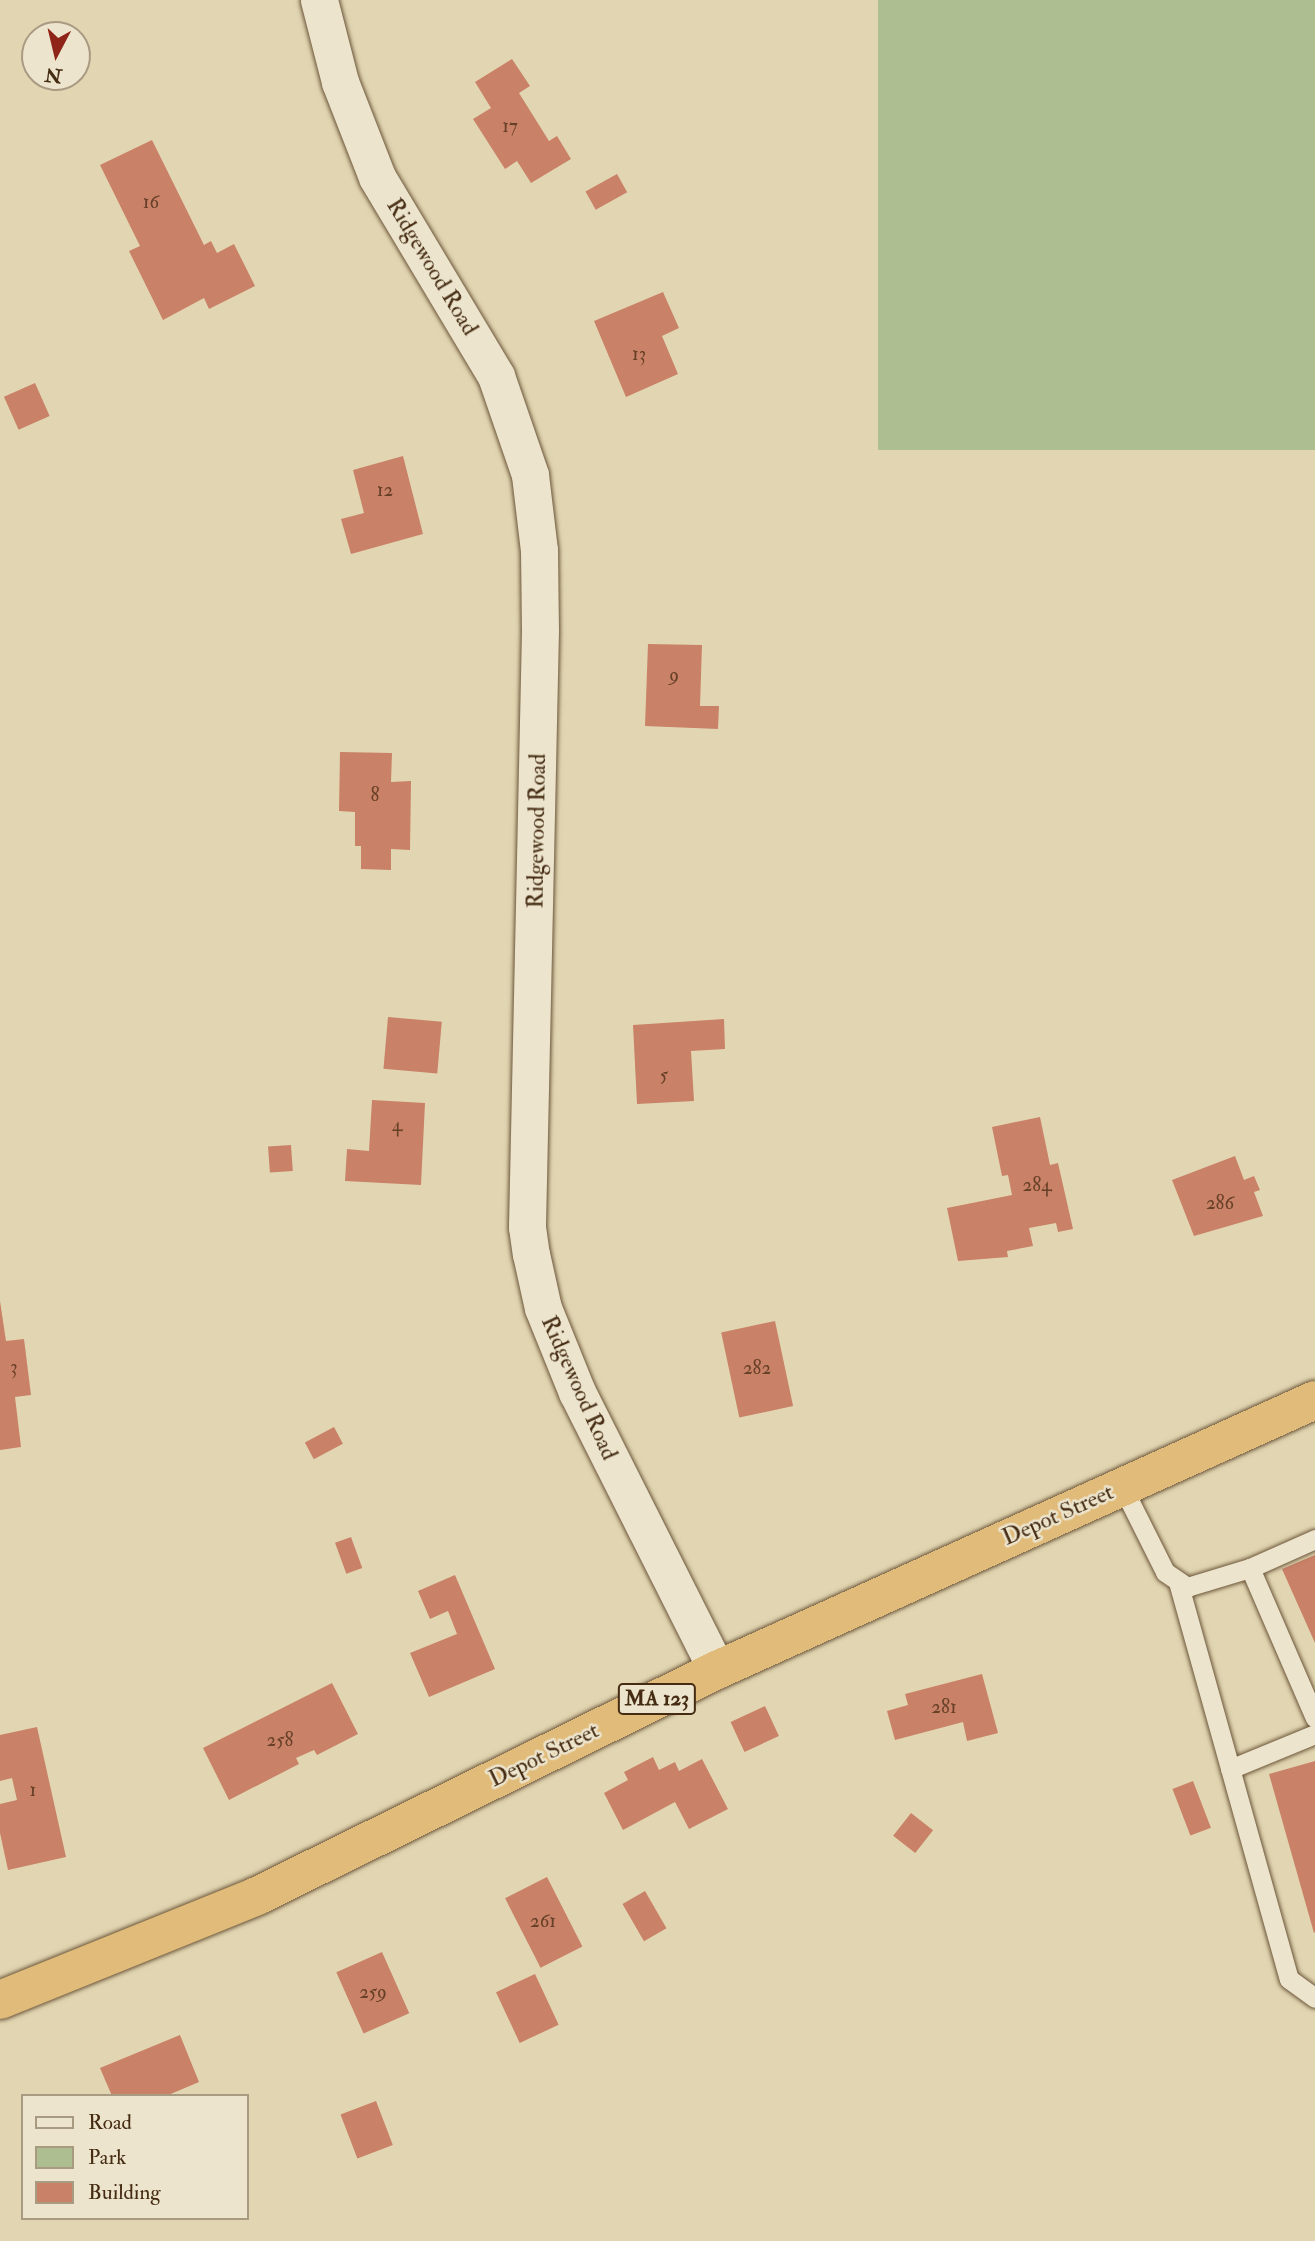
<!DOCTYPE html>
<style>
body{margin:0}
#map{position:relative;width:1315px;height:2241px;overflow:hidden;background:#e2d6b2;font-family:"IM FELL Double Pica",serif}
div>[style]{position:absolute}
.green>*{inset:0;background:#adbf91;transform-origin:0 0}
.building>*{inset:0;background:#c98167;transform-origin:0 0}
.roads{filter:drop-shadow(0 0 2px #6c563a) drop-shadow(0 0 2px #6c563a)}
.lane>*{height:19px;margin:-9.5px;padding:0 9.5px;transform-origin:9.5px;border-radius:9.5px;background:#ece4cd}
.street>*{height:37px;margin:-18.5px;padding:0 18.5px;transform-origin:18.5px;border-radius:18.5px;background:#ece4cd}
.highway>*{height:38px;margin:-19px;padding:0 19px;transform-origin:19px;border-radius:19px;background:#e1bb79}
span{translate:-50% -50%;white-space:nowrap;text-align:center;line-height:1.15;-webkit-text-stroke:5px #ece4cd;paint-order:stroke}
.number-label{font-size:19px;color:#664027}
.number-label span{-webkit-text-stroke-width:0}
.shield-label span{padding:2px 5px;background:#ece4cd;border:2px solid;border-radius:5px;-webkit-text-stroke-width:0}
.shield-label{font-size:21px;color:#452b12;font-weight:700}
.street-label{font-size:23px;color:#452b12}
.legend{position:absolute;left:21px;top:2094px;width:228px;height:126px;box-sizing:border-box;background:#ece4cd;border:2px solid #a99a82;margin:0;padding:9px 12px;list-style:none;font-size:21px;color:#452b12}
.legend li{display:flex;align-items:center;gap:14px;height:35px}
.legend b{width:35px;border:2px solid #a99a82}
.north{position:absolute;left:21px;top:21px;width:70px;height:70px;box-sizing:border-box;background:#ece4cd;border:2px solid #a99a82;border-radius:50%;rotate:187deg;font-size:19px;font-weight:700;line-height:28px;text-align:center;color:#452b12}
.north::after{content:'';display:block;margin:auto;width:24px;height:32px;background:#8f2418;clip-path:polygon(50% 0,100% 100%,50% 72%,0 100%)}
</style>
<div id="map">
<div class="green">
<i style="left:878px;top:0;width:437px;height:450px"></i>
</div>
<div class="building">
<i style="clip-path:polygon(512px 59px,530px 86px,519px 93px,549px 141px,557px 136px,571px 159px,531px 183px,517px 161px,505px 169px,473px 119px,491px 108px,475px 82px)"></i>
<i style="clip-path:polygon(152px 140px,204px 245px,211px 241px,217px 253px,234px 244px,255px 286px,209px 309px,204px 298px,163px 320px,129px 251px,140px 246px,100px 165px)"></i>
<i style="left:617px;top:174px;width:21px;height:36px;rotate:61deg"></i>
<i style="clip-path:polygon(663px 292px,679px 328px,662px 336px,678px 374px,626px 397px,594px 321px)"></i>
<i style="left:35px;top:383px;width:36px;height:34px;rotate:66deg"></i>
<i style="clip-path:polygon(403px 456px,423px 534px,351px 554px,341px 519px,364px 513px,353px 470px)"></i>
<i style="clip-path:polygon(648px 644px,702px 645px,700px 706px,719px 706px,718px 729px,645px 726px)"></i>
<i style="clip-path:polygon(340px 752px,392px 753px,391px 782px,411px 781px,410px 850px,391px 849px,391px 870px,361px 869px,361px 846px,355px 846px,355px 812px,339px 811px)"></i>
<i style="left:388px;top:1017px;width:54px;height:52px;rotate:5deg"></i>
<i style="clip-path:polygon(724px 1019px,725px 1049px,691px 1051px,694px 1101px,637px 1104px,633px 1025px)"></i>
<i style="clip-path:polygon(372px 1100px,425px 1103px,421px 1185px,345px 1181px,347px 1149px,369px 1151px)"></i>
<i style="clip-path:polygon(1040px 1117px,1050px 1165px,1058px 1163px,1073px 1229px,1058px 1232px,1056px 1223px,1029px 1228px,1033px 1246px,1007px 1251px,1008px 1257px,958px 1261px,947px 1208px,1012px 1195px,1008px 1175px,1002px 1176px,992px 1127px)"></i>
<i style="left:291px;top:1145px;width:26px;height:23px;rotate:86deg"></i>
<i style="clip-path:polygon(1235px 1156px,1244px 1180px,1254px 1176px,1260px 1190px,1254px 1192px,1263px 1216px,1194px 1236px,1172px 1180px)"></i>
<i style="clip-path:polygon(0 1301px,6px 1341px,24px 1339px,31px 1395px,15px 1397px,21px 1447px,0 1450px)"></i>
<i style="left:775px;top:1321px;width:87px;height:55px;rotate:78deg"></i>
<i style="left:334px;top:1427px;width:19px;height:33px;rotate:62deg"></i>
<i style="left:351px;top:1537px;width:33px;height:17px;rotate:70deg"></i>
<i style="clip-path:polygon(1315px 1555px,1315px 1643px,1282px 1569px)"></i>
<i style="clip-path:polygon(455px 1575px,495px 1669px,429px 1697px,410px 1653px,457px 1634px,448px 1611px,430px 1619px,418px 1591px)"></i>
<i style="clip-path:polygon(982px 1674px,998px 1733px,967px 1741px,963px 1722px,895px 1740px,887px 1711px,908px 1705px,905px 1694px)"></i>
<i style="clip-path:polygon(332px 1683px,358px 1734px,317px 1755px,314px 1750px,296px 1758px,299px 1764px,229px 1800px,203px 1748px)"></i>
<i style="left:765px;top:1706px;width:33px;height:38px;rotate:65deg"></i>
<i style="clip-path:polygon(37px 1727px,66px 1857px,8px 1870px,0 1833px,0 1804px,17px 1800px,12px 1778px,0 1781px,0 1735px)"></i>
<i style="clip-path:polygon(653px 1757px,659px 1770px,675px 1762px,679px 1771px,702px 1759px,728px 1809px,689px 1829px,675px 1802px,623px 1830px,604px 1793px,628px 1780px,624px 1772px)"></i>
<i style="clip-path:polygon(1315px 1761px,1315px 1932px,1314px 1933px,1269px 1774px)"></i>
<i style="left:1193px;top:1781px;width:50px;height:22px;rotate:69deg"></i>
<i style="left:911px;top:1813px;width:28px;height:29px;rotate:38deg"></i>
<i style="left:547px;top:1877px;width:78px;height:47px;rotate:63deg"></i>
<i style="left:645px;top:1891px;width:43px;height:26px;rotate:60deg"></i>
<i style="left:382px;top:1952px;width:67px;height:50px;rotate:66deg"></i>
<i style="left:535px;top:1974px;width:56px;height:43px;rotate:65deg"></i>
<i style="clip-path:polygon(180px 2035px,199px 2082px,166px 2096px,112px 2096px,100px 2068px)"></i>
<i style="left:376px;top:2101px;width:47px;height:38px;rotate:69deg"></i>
</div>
<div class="roads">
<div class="lane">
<i style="left:1122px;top:1486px;width:96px;rotate:63.4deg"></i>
<i style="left:1165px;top:1572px;width:27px;rotate:34deg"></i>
<i style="left:1187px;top:1587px;width:66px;rotate:-16.8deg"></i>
<i style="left:1250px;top:1568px;width:71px;rotate:-24deg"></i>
<i style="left:1250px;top:1568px;width:163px;rotate:66.6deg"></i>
<i style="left:1178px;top:1582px;width:412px;rotate:74.4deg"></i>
<i style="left:1289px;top:1979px;width:32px;rotate:36deg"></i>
<i style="left:1230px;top:1769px;width:92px;rotate:-22.4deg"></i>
</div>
<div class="street">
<i style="left:319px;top:0;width:85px;rotate:75.6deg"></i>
<i style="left:340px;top:82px;width:102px;rotate:68.7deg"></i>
<i style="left:377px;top:177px;width:232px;rotate:59.1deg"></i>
<i style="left:496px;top:376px;width:105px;rotate:71deg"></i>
<i style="left:530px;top:475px;width:76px;rotate:83.2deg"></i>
<i style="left:539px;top:550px;width:80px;rotate:89.3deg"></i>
<i style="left:540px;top:630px;width:597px;rotate:91.25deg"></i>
<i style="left:527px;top:1227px;width:27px;rotate:82deg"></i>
<i style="left:531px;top:1254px;width:55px;rotate:77.5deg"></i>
<i style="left:543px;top:1308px;width:91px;rotate:68deg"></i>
<i style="left:577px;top:1392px;width:311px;rotate:63.3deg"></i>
</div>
<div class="highway">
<i style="left:0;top:2000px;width:277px;rotate:-22deg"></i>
<i style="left:257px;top:1896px;width:513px;rotate:-26.17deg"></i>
<i style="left:717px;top:1670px;width:656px;rotate:-24.3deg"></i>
</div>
</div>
<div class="number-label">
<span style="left:510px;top:127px">17</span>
<span style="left:151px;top:203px">16</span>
<span style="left:639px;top:355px">13</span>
<span style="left:385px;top:491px">12</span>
<span style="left:674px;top:676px">9</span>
<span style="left:375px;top:796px">8</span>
<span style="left:664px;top:1076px">5</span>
<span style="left:397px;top:1126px">4</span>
<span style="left:1037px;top:1186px">284</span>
<span style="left:1220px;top:1204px">286</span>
<span style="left:14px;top:1368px">3</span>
<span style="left:757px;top:1369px">282</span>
<span style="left:944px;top:1708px">281</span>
<span style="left:280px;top:1741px">258</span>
<span style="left:33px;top:1791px">1</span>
<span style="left:543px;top:1922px">261</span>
<span style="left:373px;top:1993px">259</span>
</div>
<div class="shield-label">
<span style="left:657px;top:1699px">MA 123</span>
</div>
<div class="street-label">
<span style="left:432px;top:267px;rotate:59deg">Ridgewood Road</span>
<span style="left:537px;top:831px;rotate:-89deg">Ridgewood Road</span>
<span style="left:579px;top:1388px;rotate:66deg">Ridgewood Road</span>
<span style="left:1058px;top:1515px;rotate:-24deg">Depot Street</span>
<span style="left:544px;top:1755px;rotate:-26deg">Depot Street</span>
</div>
<ul class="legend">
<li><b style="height:9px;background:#ece4cd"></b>Road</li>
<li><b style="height:19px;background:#adbf91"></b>Park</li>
<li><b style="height:19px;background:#c98167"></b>Building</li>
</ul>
<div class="north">N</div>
</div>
